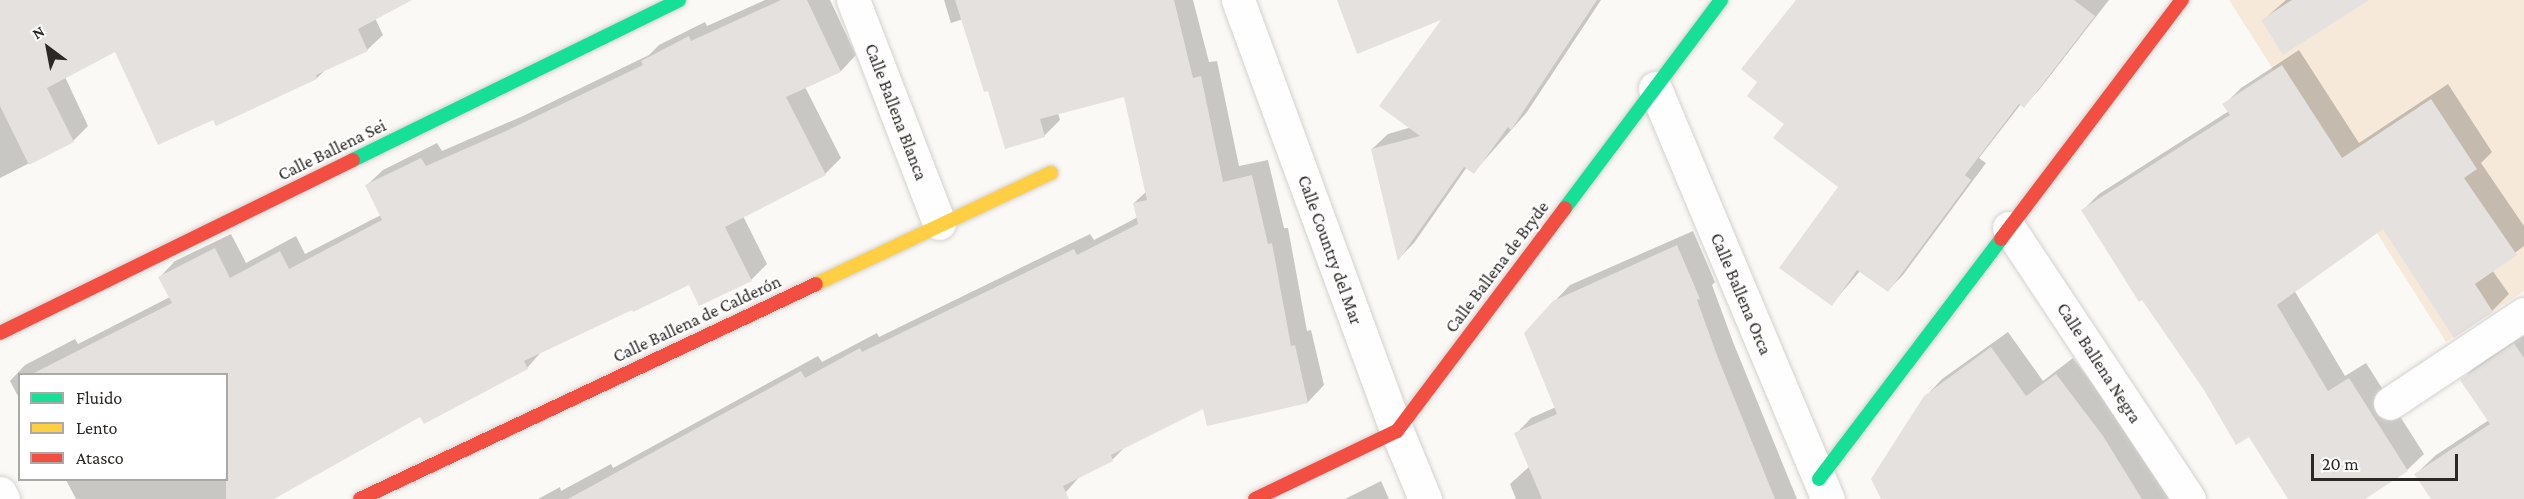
<!DOCTYPE html>
<meta charset="utf-8">
<style>
body{margin:0}
#map{position:relative;width:2524px;height:499px;overflow:hidden;background:#fbf9f6;font-family:"Crimson Pro",serif}
div>[style]{position:absolute}
.green>*{inset:0;background:#f7e9da}
.shadow>*{inset:0;background:#0003}
.building>*{inset:0;background:#e4e1de}
.roads{filter:drop-shadow(0 0 2px #d4d1ce) drop-shadow(0 0 2px #d4d1ce)}
.street>*{height:33px;margin:-16.5px;padding:0 16.5px;transform-origin:16.5px;border-radius:16.5px;background:#fefefe}
.fast>*{height:14px;margin:-7px;padding:0 7px;transform-origin:7px;border-radius:7px;background:#16e098}
.slow>*{height:14px;margin:-7px;padding:0 7px;transform-origin:7px;border-radius:7px;background:#ffcf43}
.jam>*{height:14px;margin:-7px;padding:0 7px;transform-origin:7px;border-radius:7px;background:#f24e42}
span{translate:-50% -50%;white-space:nowrap;text-align:center;line-height:1.15;-webkit-text-stroke:4.5px #fff;paint-order:stroke}
.street-label{font-size:18px;color:#2c2925}
.legend{position:absolute;left:18px;top:373px;width:210px;height:108px;box-sizing:border-box;background:#fff;border:2px solid #aba9a8;margin:0;padding:8px 10px;list-style:none;font-size:18px;color:#2c2925}
.legend li{display:flex;align-items:center;gap:12px;height:30px}
.legend b{width:30px;border:2px solid #aba9a8}
.north{position:absolute;left:18px;top:18px;width:60px;height:60px;-webkit-text-stroke:4px #fff;paint-order:stroke;rotate:328deg;font-size:16px;font-weight:700;line-height:24px;text-align:center;color:#2c2925}
.north::after{content:'';display:block;margin:auto;width:21px;height:27px;background:#2c2925;clip-path:polygon(50% 0,100% 100%,50% 72%,0 100%)}
.scale{position:absolute;left:2311px;top:454px;width:147px;height:27px;box-sizing:border-box;border:3px solid #2c2925;border-top:0;padding-left:8px;font-size:18px;line-height:21px;white-space:nowrap;color:#2c2925;-webkit-text-stroke:4px #fff;paint-order:stroke}
</style>
<div id="map">
<div class="green">
<i style="clip-path:polygon(2229px 0,2524px 0,2524px 291px,2446px 342px)"></i>
</div>
<div class="shadow">
<i style="clip-path:polygon(0 0,409px 0,375px 18px,383px 35px,367px 50px,325px 70px,317px 78px,214px 118px,116px 50px,65px 77px,88px 126px,73px 141px,0 178px)"></i>
<i style="clip-path:polygon(765px 0,830px 0,856px 55px,841px 71px,805px 87px,841px 158px,825px 174px,743px 216px,767px 264px,751px 280px,689px 283px,542px 351px,527px 368px,421px 415px,266px 499px,76px 499px,66px 480px,226px 480px,226px 374px,20px 374px,20px 400px,10px 381px,25px 365px,75px 339px,78px 344px,170px 297px,160px 277px,175px 261px,231px 234px,246px 263px,296px 236px,305px 254px,381px 215px,367px 185px,383px 170px,437px 143px,442px 151px,523px 116px,649px 55px,659px 45px,705px 22px,707px 26px)"></i>
<i style="clip-path:polygon(944px 0,1193px 0,1209px 62px,1217px 61px,1239px 166px,1268px 160px,1284px 228px,1288px 228px,1307px 331px,1311px 330px,1324px 385px,1308px 402px,1204px 407px,1127px 445px,1113px 459px,1081px 475px,1066px 492px,1052px 499px,538px 499px,560px 487px,561px 491px,611px 464px,613px 468px,818px 356px,822px 362px,877px 333px,879px 337px,1090px 234px,1094px 240px,1138px 217px,1134px 203px,1147px 191px,1125px 95px,1058px 113px,1060px 120px,1044px 136px,990px 89px,963px 19px,951px 23px)"></i>
<i style="clip-path:polygon(1339px 0,1601px 0,1527px 112px,1474px 172px,1467px 167px,1414px 243px,1399px 258px,1372px 149px,1388px 134px,1412px 127px,1445px 17px)"></i>
<i style="clip-path:polygon(1798px 0,2109px 0,2039px 90px,2024px 106px,2021px 104px,1979px 158px,1986px 163px,1903px 275px,1888px 290px,1860px 271px,1832px 304px,1840px 187px,1786px 124px,1759px 82px)"></i>
<i style="clip-path:polygon(2286px 0,2365px 0,2263px 20px)"></i>
<i style="clip-path:polygon(2299px 50px,2359px 143px,2448px 84px,2492px 152px,2481px 163px,2524px 226px,2524px 246px,2492px 270px,2509px 294px,2492px 311px,2455px 336px,2383px 227px,2294px 290px,2345px 376px,2366px 363px,2424px 454px,2407px 470px,2362px 499px,2289px 499px,2249px 435px,2206px 389px,2083px 210px,2099px 194px,2229px 111px,2224px 105px,2241px 88px)"></i>
<i style="clip-path:polygon(1693px 231px,1715px 282px,1712px 285px,1733px 342px,1797px 499px,1516px 499px,1510px 484px,1530px 466px,1516px 434px,1531px 418px,1556px 407px,1554px 302px,1570px 285px)"></i>
<i style="clip-path:polygon(2008px 332px,2043px 381px,2073px 358px,2119px 419px,2171px 499px,1883px 499px,1925px 397px,1942px 379px)"></i>
<i style="clip-path:polygon(2524px 332px,2524px 499px,2433px 499px,2416px 474px,2436px 455px,2489px 420px,2462px 380px,2481px 361px)"></i>
<i style="clip-path:polygon(1381px 481px,1389px 499px,1345px 499px)"></i>
</div>
<div class="building">
<i style="clip-path:polygon(0 0,412px 0,358px 29px,368px 51px,316px 75px,317px 79px,216px 126px,213px 120px,158px 145px,115px 52px,47px 88px,74px 142px,29px 165px,0 106px)"></i>
<i style="clip-path:polygon(781px 0,807px 0,841px 72px,786px 97px,826px 175px,725px 227px,752px 281px,699px 306px,689px 285px,633px 312px,632px 310px,524px 361px,528px 369px,424px 424px,420px 417px,274px 499px,226px 499px,226px 375px,30px 375px,172px 303px,158px 277px,215px 248px,230px 278px,280px 251px,289px 269px,382px 220px,365px 185px,421px 158px,426px 166px,506px 131px,643px 65px,641px 61px,689px 36px,691px 41px)"></i>
<i style="clip-path:polygon(955px 0,1174px 0,1193px 78px,1201px 76px,1223px 182px,1252px 175px,1268px 244px,1272px 243px,1291px 346px,1295px 345px,1308px 403px,1207px 426px,1203px 409px,1111px 455px,1113px 461px,1063px 486px,1069px 499px,568px 499px,801px 371px,805px 378px,860px 348px,862px 352px,1074px 249px,1077px 255px,1138px 224px,1133px 203px,1147px 200px,1124px 97px,1040px 119px,1045px 137px,1005px 149px,988px 91px,984px 92px)"></i>
<i style="clip-path:polygon(1337px 0,1597px 0,1511px 130px,1508px 127px,1474px 174px,1464px 167px,1398px 261px,1371px 149px,1420px 136px,1379px 106px,1441px 20px,1357px 54px)"></i>
<i style="clip-path:polygon(1796px 0,2074px 0,2095px 16px,2024px 108px,2019px 104px,1965px 175px,1971px 180px,1888px 292px,1857px 270px,1832px 306px,1779px 268px,1838px 187px,1773px 138px,1784px 124px,1747px 96px,1757px 82px,1741px 69px)"></i>
<i style="clip-path:polygon(2292px 0,2369px 0,2283px 55px,2261px 20px)"></i>
<i style="clip-path:polygon(2282px 65px,2342px 158px,2431px 99px,2477px 169px,2464px 178px,2517px 255px,2475px 284px,2493px 312px,2454px 338px,2383px 229px,2277px 305px,2328px 391px,2349px 378px,2408px 471px,2365px 499px,2288px 499px,2249px 437px,2236px 445px,2204px 390px,2142px 300px,2139px 302px,2081px 210px,2230px 115px,2222px 104px)"></i>
<i style="clip-path:polygon(1677px 245px,1700px 299px,1697px 300px,1718px 358px,1775px 499px,1542px 499px,1514px 433px,1557px 414px,1524px 333px,1553px 301px)"></i>
<i style="clip-path:polygon(2514px 343px,2524px 358px,2524px 499px,2431px 499px,2414px 474px,2490px 424px,2460px 380px)"></i>
<i style="clip-path:polygon(1991px 347px,2026px 396px,2056px 374px,2103px 436px,2142px 499px,1881px 499px,1871px 479px,1924px 396px)"></i>
</div>
<div class="roads">
<div class="street">
<i style="left:853px;top:0;width:239px;rotate:68.9deg"></i>
<i style="left:1238px;top:0;width:459px;rotate:69.8deg"></i>
<i style="left:1397px;top:431px;width:74px;rotate:67.6deg"></i>
<i style="left:1655px;top:88px;width:446px;rotate:67.2deg"></i>
<i style="left:2009px;top:228px;width:325px;rotate:56.4deg"></i>
<i style="left:2390px;top:403px;width:161px;rotate:-33.6deg"></i>
<i style="left:0;top:493px;width:7px;rotate:63deg"></i>
</div>
<div class="fast">
<i style="left:353px;top:160px;width:363px;rotate:-26.1deg"></i>
<i style="left:1565px;top:208px;width:260px;rotate:-53.1deg"></i>
<i style="left:1819px;top:479px;width:301px;rotate:-52.8deg"></i>
</div>
<div class="slow">
<i style="left:816px;top:284px;width:260px;rotate:-25.3deg"></i>
</div>
<div class="jam">
<i style="left:2001px;top:239px;width:300px;rotate:-52.9deg"></i>
<i style="left:0;top:333px;width:393px;rotate:-26.1deg"></i>
<i style="left:360px;top:499px;width:504px;rotate:-25.24deg"></i>
<i style="left:1255px;top:499px;width:157px;rotate:-25.6deg"></i>
<i style="left:1397px;top:431px;width:279px;rotate:-53deg"></i>
</div>
</div>
<div class="street-label">
<span style="left:896px;top:112px;rotate:69deg">Calle Ballena Blanca</span>
<span style="left:332px;top:150px;rotate:-26deg">Calle Ballena Sei</span>
<span style="left:1330px;top:250px;rotate:70deg">Calle Country del Mar</span>
<span style="left:1497px;top:267px;rotate:-53deg">Calle Ballena de Bryde</span>
<span style="left:1741px;top:294px;rotate:67deg">Calle Ballena Orca</span>
<span style="left:697px;top:319px;rotate:-25deg">Calle Ballena de Calderón</span>
<span style="left:2099px;top:363px;rotate:57deg">Calle Ballena Negra</span>
</div>
<ul class="legend">
<li><b style="height:8px;background:#16e098"></b>Fluido</li>
<li><b style="height:8px;background:#ffcf43"></b>Lento</li>
<li><b style="height:8px;background:#f24e42"></b>Atasco</li>
</ul>
<div class="north">N</div>
<div class="scale">20 m</div>
</div>
